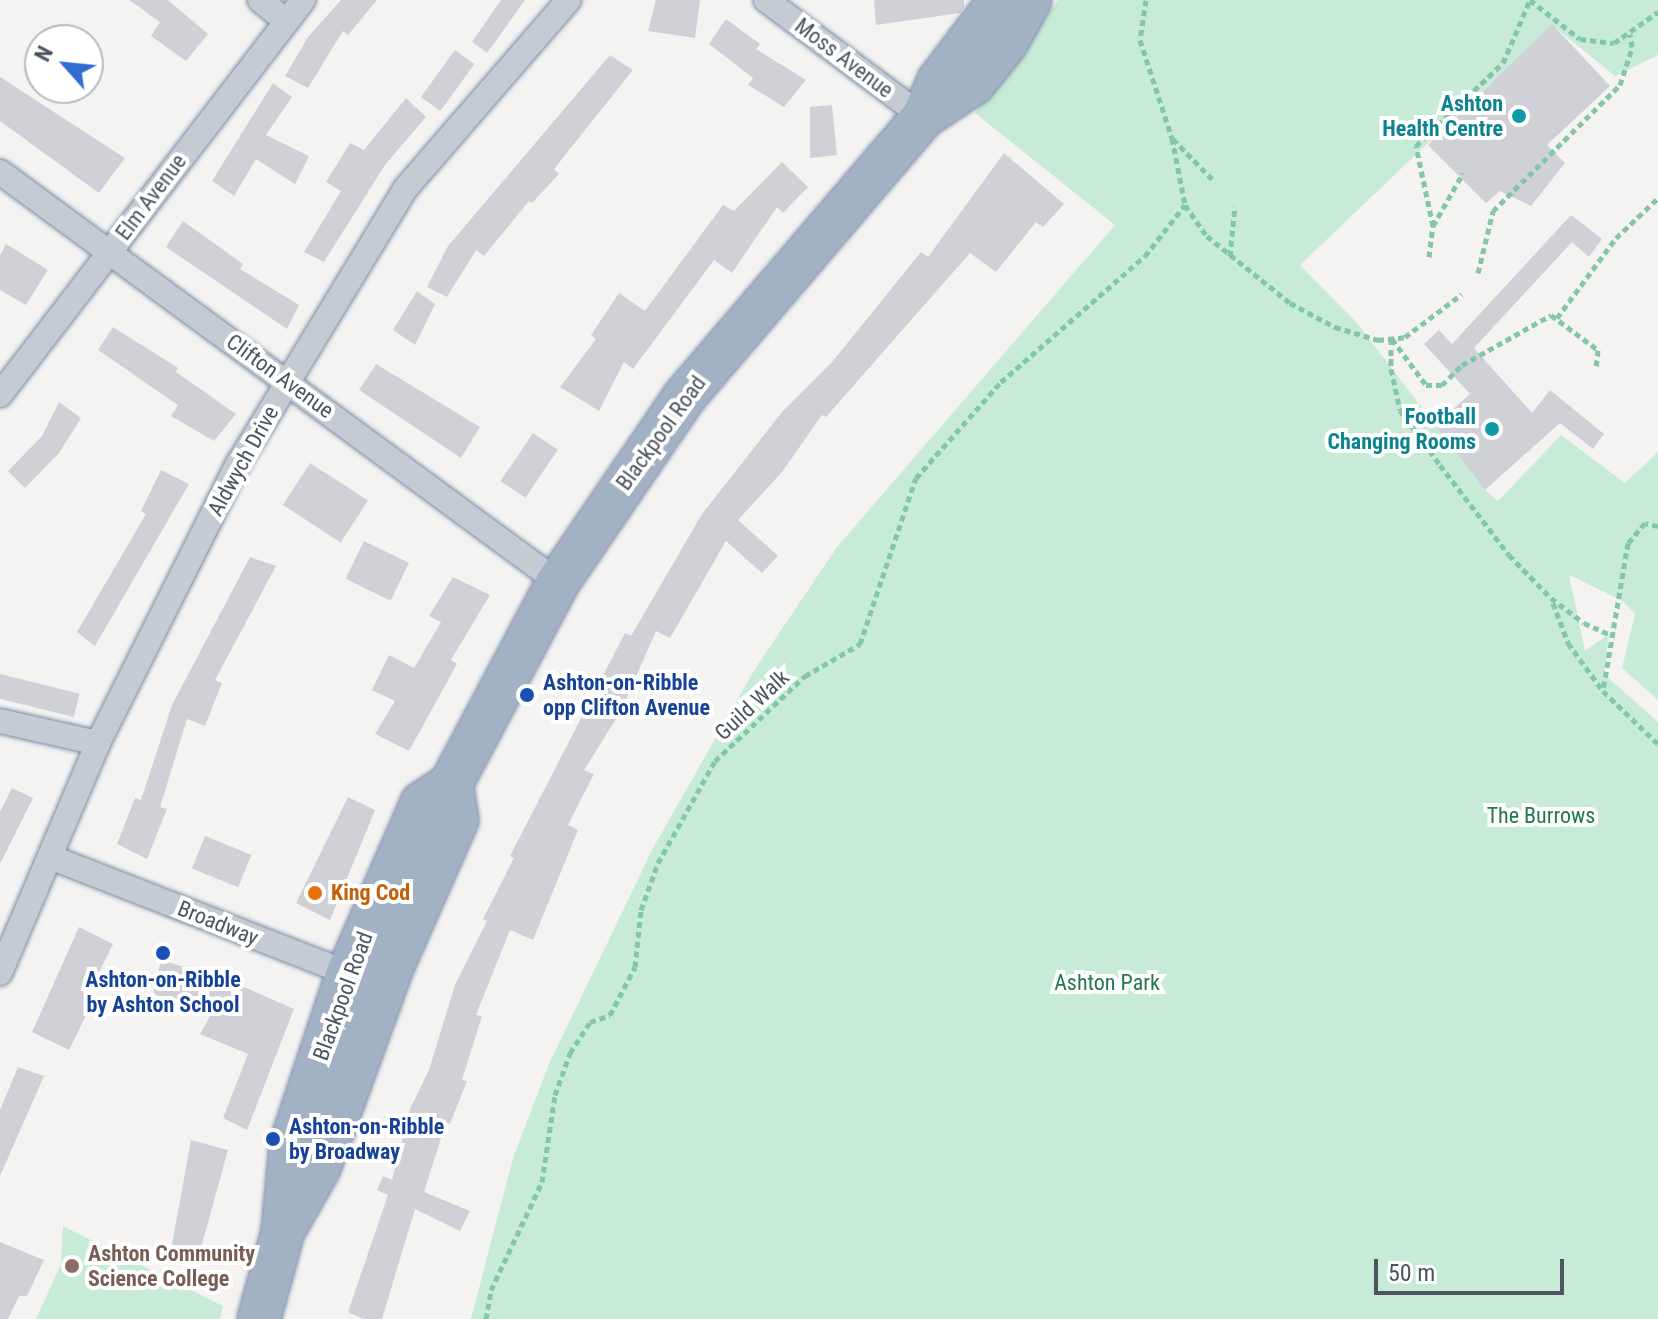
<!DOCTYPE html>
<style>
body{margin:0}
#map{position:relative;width:1658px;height:1319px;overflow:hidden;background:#f4f3f2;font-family:"Roboto Condensed",sans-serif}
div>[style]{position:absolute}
.green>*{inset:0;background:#c7ebd7}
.building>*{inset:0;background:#d0d1d6;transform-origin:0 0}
.path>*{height:5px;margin-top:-2.5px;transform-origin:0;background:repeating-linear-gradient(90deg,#83c6a9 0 6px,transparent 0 10px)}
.roads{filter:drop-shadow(0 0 2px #7b8da6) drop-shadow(0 0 2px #7b8da6)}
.minor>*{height:24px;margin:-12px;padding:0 12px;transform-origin:12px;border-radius:12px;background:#c5cbd2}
.trunk>*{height:42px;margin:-21px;padding:0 21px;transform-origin:21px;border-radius:21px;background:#a3b1c4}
.dots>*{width:22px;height:22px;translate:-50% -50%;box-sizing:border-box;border:4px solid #fff;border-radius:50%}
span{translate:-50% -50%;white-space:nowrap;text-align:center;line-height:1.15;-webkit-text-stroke:8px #fff;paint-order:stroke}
.street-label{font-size:22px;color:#4c545e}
.culture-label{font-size:22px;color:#0d838f;font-weight:700}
.right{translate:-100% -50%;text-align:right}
.transit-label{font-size:22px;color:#164399;font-weight:700}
.left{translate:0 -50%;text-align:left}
.park-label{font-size:22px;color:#237853}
.food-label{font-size:22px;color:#c56008;font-weight:700}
.education-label{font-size:22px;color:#785e54;font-weight:700}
.north{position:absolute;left:24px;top:24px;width:80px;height:80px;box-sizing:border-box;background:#fff;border:2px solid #b7bbbf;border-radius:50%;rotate:297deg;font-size:22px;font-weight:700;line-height:32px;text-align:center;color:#4c545e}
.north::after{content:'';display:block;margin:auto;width:28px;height:36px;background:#316dd0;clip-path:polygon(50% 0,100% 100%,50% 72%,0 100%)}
.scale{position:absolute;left:1374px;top:1259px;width:190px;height:36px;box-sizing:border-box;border:4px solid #4c545e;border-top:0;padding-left:10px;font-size:24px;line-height:28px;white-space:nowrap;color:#4c545e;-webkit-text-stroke:6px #fff;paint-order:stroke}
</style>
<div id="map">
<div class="green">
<i style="clip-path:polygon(1058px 0,1658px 0,1658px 55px,1615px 76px,1552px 25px,1300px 265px,1357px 323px,1485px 490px,1498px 501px,1561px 435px,1625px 483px,1658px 452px,1658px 700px,1622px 668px,1635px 614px,1621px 600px,1569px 575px,1585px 651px,1609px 634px,1604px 674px,1658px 722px,1658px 1319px,471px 1319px,513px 1158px,549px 1064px,654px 846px,755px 669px,837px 547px,1115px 225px,975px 113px)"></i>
<i style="clip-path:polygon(63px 1226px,223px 1306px,220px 1319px,36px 1319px,61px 1264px)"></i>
</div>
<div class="building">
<i style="clip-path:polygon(129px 0,168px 0,208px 34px,186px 61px,151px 36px,160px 22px)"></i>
<i style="clip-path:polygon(341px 0,377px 0,348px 35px,343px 31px,308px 88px,285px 76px,308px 37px)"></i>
<i style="clip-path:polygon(501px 0,525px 0,487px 53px,472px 42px)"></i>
<i style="clip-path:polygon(656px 0,700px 0,695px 38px,648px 31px)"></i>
<i style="clip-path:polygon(874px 0,964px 0,964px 7px,960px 13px,876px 25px)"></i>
<i style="clip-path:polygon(726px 19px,760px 44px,756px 49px,806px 80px,784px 107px,748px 85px,753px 78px,709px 44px)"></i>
<i style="clip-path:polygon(1552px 24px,1610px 86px,1547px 145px,1565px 163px,1531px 206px,1500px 191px,1486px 203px,1428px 145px)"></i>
<i style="left:455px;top:50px;width:24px;height:58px;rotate:36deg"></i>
<i style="clip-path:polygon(610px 55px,633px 70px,554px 169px,559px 174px,532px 203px,529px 201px,484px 256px,476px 250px,447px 297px,427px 287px,448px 246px)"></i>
<i style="clip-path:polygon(0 77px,125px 158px,99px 193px,0 121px)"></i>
<i style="clip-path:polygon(273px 83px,292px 97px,266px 135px,309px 156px,295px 184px,256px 159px,234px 196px,212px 181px)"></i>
<i style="clip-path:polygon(406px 98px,426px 117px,385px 165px,324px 262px,304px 252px,341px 191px,326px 182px,350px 143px,364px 150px)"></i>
<i style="clip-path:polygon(832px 105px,837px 155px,810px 158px,810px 107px)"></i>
<i style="clip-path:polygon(1004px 153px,1064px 204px,1043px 227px,1036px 222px,996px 272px,970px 253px,826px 417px,822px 415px,782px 472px,738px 520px,778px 556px,762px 573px,726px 541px,670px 638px,656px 631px,621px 711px,584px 770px,594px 774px,568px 825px,578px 830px,533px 940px,510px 930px,476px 1015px,482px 1016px,462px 1080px,467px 1081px,450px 1124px,446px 1122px,424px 1192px,470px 1211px,460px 1231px,415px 1209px,382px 1319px,363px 1319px,348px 1312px,388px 1195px,377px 1190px,383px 1176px,392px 1180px,410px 1109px,429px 1070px,455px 985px,487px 921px,483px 919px,514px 858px,510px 856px,625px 633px,631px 636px,702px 514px,782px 412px,832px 362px,921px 252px,928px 257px)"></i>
<i style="clip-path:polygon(782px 162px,808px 187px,783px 213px,777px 207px,732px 273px,714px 260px,633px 369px,624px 362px,599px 411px,560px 387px,596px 339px,591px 335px,619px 293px,645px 311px,723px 205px,734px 211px)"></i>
<i style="clip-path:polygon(1571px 215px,1602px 239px,1589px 257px,1572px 242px,1474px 348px,1532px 413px,1550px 390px,1604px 434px,1593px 449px,1560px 423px,1485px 490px,1435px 425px,1470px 394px,1424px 344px,1439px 330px,1452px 344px)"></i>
<i style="clip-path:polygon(183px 221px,243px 264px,240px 269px,299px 305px,287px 329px,166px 247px)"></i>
<i style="clip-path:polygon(6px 244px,48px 270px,26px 305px,0 290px,0 256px)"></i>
<i style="clip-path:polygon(417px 291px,435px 304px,415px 345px,393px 330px)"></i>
<i style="clip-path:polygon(113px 327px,178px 368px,176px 372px,236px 414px,214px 441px,171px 416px,178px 405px,98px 350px)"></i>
<i style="clip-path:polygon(376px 364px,480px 427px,461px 458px,359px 390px)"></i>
<i style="clip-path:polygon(59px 402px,81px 418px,59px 453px,25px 488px,8px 471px,42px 436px)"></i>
<i style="left:533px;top:433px;width:30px;height:58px;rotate:34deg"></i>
<i style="left:310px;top:463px;width:69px;height:50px;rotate:33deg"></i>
<i style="clip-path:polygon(161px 470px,189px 484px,95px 646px,77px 632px,146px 514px,141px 511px)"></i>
<i style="left:364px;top:541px;width:50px;height:42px;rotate:26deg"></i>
<i style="clip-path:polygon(250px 557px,276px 566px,215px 680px,222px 683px,205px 726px,187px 719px,160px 807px,167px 809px,147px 859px,117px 844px,135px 798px,141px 800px,172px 705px)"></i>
<i style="clip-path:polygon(453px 577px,490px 595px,451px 660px,457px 664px,409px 751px,375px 734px,395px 701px,372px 690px,389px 655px,414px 668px,441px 622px,429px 616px)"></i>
<i style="left:0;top:674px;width:82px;height:24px;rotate:14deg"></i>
<i style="clip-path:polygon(12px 788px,33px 798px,0 864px,0 812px)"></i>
<i style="clip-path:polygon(348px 797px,375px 810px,330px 920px,296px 903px)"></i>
<i style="left:205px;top:836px;width:50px;height:35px;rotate:22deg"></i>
<i style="clip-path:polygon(79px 927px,113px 944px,84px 1003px,91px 1005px,69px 1050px,32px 1032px)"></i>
<i style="clip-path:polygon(161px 960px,228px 980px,294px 1009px,247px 1130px,223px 1118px,248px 1054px,200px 1034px,210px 1016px,153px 994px)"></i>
<i style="clip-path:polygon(18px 1067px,44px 1076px,0 1176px,0 1110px)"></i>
<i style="clip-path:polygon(191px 1140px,228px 1150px,196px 1266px,169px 1261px)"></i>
<i style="clip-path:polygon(0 1242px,44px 1260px,27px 1296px,19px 1296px,8px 1319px,0 1319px)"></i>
</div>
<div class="path">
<i style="left:1146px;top:0;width:40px;rotate:98.5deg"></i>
<i style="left:1140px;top:40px;width:103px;rotate:71.9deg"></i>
<i style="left:1172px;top:138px;width:68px;rotate:79deg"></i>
<i style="left:1185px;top:205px;width:38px;rotate:55deg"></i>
<i style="left:1207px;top:236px;width:107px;rotate:38.9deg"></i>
<i style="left:1290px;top:303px;width:51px;rotate:28.1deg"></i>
<i style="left:1335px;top:327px;width:45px;rotate:16.8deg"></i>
<i style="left:1378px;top:340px;width:27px;rotate:-6deg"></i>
<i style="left:1405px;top:337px;width:71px;rotate:-37deg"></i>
<i style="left:1173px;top:139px;width:59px;rotate:45.7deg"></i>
<i style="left:1433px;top:226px;width:82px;rotate:-102deg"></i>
<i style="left:1416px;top:146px;width:120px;rotate:-43.7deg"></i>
<i style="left:1503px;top:63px;width:69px;rotate:-66.8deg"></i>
<i style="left:1530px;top:0;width:63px;rotate:38deg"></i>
<i style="left:1580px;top:39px;width:34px;rotate:7deg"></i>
<i style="left:1614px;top:43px;width:54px;rotate:-35.2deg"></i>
<i style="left:1230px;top:256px;width:50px;rotate:-84.3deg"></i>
<i style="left:1429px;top:257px;width:31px;rotate:-83deg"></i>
<i style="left:1433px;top:226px;width:61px;rotate:-60.5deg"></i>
<i style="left:1478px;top:273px;width:64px;rotate:-76.4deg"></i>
<i style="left:1493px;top:211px;width:179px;rotate:-44.8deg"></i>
<i style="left:1620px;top:85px;width:40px;rotate:-72deg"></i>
<i style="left:1632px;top:47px;width:13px;rotate:-99deg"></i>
<i style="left:1557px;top:318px;width:99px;rotate:-53.6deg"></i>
<i style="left:1616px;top:238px;width:58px;rotate:-43.6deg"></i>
<i style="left:1391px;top:339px;width:30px;rotate:90deg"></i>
<i style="left:1391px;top:369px;width:42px;rotate:77.6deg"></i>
<i style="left:1400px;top:410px;width:68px;rotate:54deg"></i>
<i style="left:1440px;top:465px;width:113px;rotate:52.5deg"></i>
<i style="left:1509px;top:555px;width:60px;rotate:45.7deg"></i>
<i style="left:1551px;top:598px;width:41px;rotate:37.1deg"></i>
<i style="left:1584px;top:623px;width:27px;rotate:24deg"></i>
<i style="left:1392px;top:339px;width:57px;rotate:53.5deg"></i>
<i style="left:1426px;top:385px;width:16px"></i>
<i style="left:1442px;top:385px;width:28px;rotate:-45deg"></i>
<i style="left:1462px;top:365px;width:102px;rotate:-29.3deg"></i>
<i style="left:1551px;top:315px;width:59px;rotate:36.7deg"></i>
<i style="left:1598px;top:350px;width:19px;rotate:96deg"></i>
<i style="left:1658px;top:526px;width:13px;rotate:-167deg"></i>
<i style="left:1645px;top:523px;width:26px;rotate:130deg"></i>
<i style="left:1628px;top:543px;width:150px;rotate:99.6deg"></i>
<i style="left:1603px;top:691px;width:76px;rotate:43.9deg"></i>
<i style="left:1553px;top:603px;width:43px;rotate:69.4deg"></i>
<i style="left:1568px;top:643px;width:59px;rotate:53.9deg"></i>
<i style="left:486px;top:1319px;width:29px;rotate:-80deg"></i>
<i style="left:491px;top:1290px;width:119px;rotate:-64.7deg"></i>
<i style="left:542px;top:1182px;width:88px;rotate:-81.5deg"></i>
<i style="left:555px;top:1095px;width:45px;rotate:-70.3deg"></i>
<i style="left:570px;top:1053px;width:37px;rotate:-57deg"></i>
<i style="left:590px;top:1022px;width:21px;rotate:-19deg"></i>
<i style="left:610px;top:1015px;width:54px;rotate:-62.5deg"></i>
<i style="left:635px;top:967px;width:57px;rotate:-84deg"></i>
<i style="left:641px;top:910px;width:50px;rotate:-70.1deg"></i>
<i style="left:658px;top:863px;width:117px;rotate:-60.8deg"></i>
<i style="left:715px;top:761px;width:124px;rotate:-43.4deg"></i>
<i style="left:805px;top:676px;width:64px;rotate:-30.2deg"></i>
<i style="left:860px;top:644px;width:175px;rotate:-71.4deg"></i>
<i style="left:916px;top:478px;width:128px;rotate:-48.5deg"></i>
<i style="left:1001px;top:382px;width:191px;rotate:-41.2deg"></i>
<i style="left:1145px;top:256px;width:65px;rotate:-51.9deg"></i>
</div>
<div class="roads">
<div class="minor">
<i style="left:260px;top:0;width:33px;rotate:39deg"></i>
<i style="left:766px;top:0;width:196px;rotate:36.7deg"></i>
<i style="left:0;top:172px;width:692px;rotate:36.31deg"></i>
<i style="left:0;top:395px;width:498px;rotate:-52.5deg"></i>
<i style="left:0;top:721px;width:100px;rotate:12.7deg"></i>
<i style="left:50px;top:857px;width:330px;rotate:21.3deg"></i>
<i style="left:0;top:973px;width:250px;rotate:-66.9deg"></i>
<i style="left:98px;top:743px;width:312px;rotate:-63.4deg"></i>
<i style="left:238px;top:464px;width:322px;rotate:-58.7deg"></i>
<i style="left:405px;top:189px;width:250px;rotate:-49.1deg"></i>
</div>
<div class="trunk">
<i style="left:925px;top:113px;width:34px;rotate:-67deg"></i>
<i style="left:938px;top:82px;width:103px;rotate:-52.9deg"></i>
<i style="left:287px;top:1224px;width:64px;rotate:-60.3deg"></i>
<i style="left:319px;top:1168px;width:216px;rotate:-70deg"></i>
<i style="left:393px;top:965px;width:158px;rotate:-66.2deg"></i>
<i style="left:457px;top:820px;width:36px;rotate:-99deg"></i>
<i style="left:259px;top:1319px;width:91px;rotate:-74.7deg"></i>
<i style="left:283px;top:1231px;width:87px;rotate:-84.7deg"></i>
<i style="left:291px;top:1144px;width:180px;rotate:-71.6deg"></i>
<i style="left:348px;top:973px;width:185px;rotate:-66.5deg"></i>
<i style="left:422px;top:803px;width:35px;rotate:-33deg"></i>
<i style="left:451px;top:784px;width:229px;rotate:-62.1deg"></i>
<i style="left:558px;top:582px;width:225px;rotate:-55.7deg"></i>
<i style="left:685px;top:396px;width:367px;rotate:-49.5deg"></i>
<i style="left:923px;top:117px;width:61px;rotate:-33.7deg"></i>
<i style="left:974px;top:83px;width:51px;rotate:-51.3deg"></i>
<i style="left:1006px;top:43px;width:49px;rotate:-60.8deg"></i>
</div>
</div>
<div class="dots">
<i style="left:1519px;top:116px;background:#0f9aa8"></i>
<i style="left:1492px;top:429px;background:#0f9aa8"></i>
<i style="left:527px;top:695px;background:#1a4fb4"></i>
<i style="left:315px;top:893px;background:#e8710a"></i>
<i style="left:163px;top:953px;background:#1a4fb4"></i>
<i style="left:273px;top:1139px;background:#1a4fb4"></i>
<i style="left:72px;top:1266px;background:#8d6e63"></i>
</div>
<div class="street-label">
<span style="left:844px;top:58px;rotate:37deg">Moss Avenue</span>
<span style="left:151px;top:197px;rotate:-53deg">Elm Avenue</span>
<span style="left:280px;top:376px;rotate:36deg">Clifton Avenue</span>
<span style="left:661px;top:433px;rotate:-54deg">Blackpool Road</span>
<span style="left:243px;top:461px;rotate:-61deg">Aldwych Drive</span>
<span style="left:752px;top:705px;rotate:-43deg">Guild Walk</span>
<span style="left:218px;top:923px;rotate:22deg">Broadway</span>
<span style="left:343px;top:996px;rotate:-70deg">Blackpool Road</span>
</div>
<div class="culture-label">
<span class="right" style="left:1503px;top:116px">Ashton<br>Health Centre</span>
<span class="right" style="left:1476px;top:429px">Football<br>Changing Rooms</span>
</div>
<div class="transit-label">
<span class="left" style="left:543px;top:695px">Ashton-on-Ribble<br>opp Clifton Avenue</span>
<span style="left:163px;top:992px">Ashton-on-Ribble<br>by Ashton School</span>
<span class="left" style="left:289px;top:1139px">Ashton-on-Ribble<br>by Broadway</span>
</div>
<div class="park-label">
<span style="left:1541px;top:816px">The Burrows</span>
<span style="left:1107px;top:983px">Ashton Park</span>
</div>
<div class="food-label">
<span class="left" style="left:331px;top:893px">King Cod</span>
</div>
<div class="education-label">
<span class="left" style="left:88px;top:1266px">Ashton Community<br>Science College</span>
</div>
<div class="north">N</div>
<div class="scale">50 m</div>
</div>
